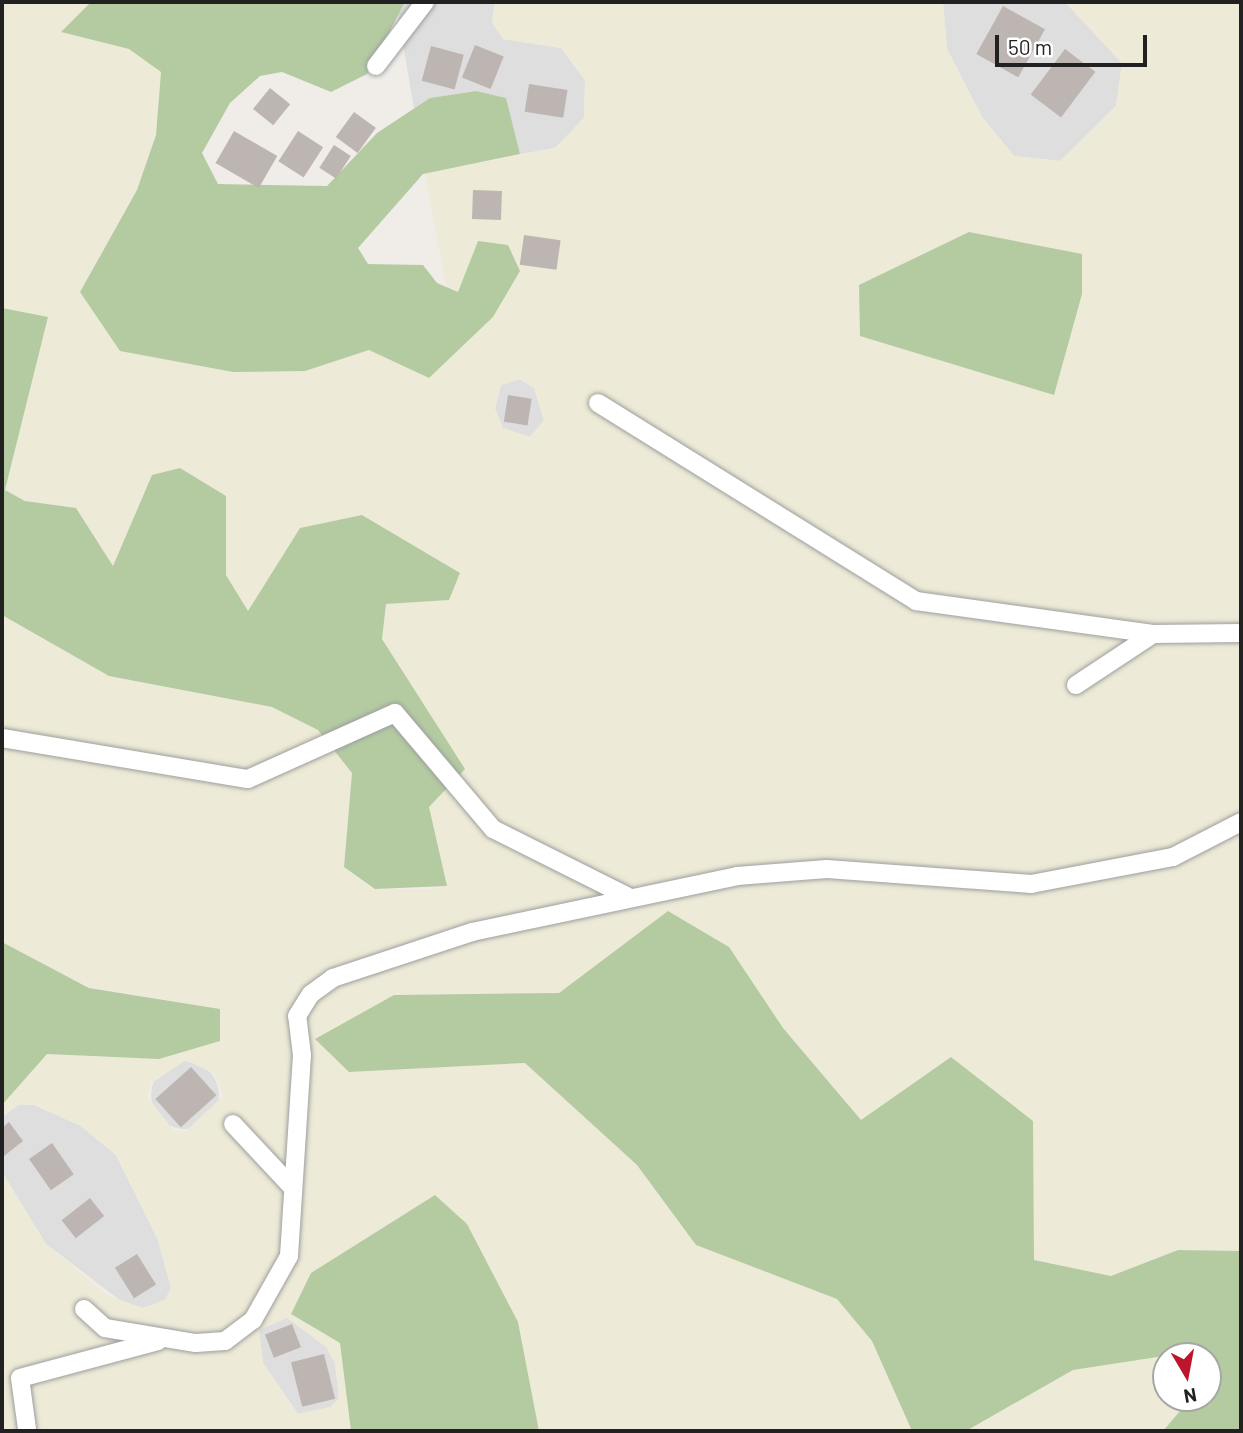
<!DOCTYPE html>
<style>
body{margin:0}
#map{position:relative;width:1243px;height:1433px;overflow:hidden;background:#f0ede9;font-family:Barlow,sans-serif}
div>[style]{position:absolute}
.residential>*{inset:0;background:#dfdede}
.round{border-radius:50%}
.farmland>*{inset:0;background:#edebd7}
.forest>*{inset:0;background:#b4cba2}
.building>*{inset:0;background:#bdb5b2;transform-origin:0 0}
.roads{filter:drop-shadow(0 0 2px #9e9e9e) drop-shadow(0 0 2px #9e9e9e)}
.street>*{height:18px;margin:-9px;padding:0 9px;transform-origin:9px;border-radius:9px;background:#fff}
span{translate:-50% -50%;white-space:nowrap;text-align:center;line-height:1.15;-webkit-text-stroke:5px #fff;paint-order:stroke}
.frame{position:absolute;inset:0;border:4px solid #212121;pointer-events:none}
.north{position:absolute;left:1152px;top:1342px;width:70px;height:70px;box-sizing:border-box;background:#fff;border:2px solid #a6a6a6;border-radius:50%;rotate:170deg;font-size:19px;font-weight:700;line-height:28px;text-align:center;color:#212121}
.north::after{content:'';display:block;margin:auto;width:24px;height:32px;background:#bc162e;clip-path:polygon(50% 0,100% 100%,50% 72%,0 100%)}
.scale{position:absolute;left:995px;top:35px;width:152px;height:32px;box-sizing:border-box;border:4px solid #212121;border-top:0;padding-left:9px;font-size:21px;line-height:24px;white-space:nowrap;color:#212121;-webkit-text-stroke:5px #fff;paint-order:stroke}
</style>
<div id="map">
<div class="residential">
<i style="clip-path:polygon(405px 2px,495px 2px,492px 22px,503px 39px,561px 48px,585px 80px,584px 118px,555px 148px,520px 154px,505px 98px,476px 91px,430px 98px,414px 109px,398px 15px)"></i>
<i style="clip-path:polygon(943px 2px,1065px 2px,1122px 63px,1116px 106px,1060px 161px,1014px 156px,982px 117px,947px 49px)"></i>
<i style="clip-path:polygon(520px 379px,534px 388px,544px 420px,530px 437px,503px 428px,495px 409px,501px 385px)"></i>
<i class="round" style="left:151px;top:1061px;width:68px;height:68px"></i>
<i style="clip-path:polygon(18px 1105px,34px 1105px,81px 1126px,116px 1155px,158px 1240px,171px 1288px,165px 1300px,143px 1308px,125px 1304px,46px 1244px,2px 1172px,2px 1117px)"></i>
<i style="clip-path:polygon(287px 1317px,326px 1346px,335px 1363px,339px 1398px,331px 1407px,298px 1414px,263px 1363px,259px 1330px)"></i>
</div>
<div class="farmland">
<i style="clip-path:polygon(evenodd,2px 2px,91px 2px,62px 33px,129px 49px,161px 72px,156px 135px,137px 190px,80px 291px,305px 371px,369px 350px,429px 378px,458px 292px,446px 287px,425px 173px,555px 148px,584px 118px,585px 80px,561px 48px,503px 39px,492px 22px,495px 2px,943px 2px,947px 49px,982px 117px,1014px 156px,1060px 161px,1116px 106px,1122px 63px,1065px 2px,1241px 2px,1241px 1251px,1178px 1250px,1111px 1276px,1034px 1260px,1032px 1121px,951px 1058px,861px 1120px,783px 1028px,729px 947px,668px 911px,559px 993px,394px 995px,349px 1072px,525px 1063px,637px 1165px,696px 1245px,837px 1298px,872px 1341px,912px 1431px,539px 1431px,518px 1322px,291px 1314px,340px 1343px,351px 1431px,2px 1431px,2px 1172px,46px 1244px,107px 1295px,143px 1308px,165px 1300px,171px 1288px,158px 1240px,116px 1155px,81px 1126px,35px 1105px,18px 1105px,2px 1117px,2px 1105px,47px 1054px,159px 1059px,219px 1041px,220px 1009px,89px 987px,2px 942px,2px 615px,109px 676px,272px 707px,318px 730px,352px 773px,344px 867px,375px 889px,430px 889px,447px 886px,433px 840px,414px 694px,382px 640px,386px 604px,449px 600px,460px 573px,362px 515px,300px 528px,248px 611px,226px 575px,226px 496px,152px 475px,113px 566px,76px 508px,25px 501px,5px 490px,48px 318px,2px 308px,2px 2px,969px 232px,1082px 255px,859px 286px,907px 267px,969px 232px,2px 2px,519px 379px,534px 388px,544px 420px,530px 437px,503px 428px,495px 409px,501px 385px,519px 379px,2px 2px,186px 1060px,215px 1074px,223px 1096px,186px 1131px,174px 1131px,147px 1096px,152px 1083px,186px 1060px,2px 2px,287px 1318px,326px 1347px,335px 1363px,339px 1398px,331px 1407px,298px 1414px,263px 1363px,259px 1330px,287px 1318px)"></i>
<i style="clip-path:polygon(1164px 1356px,1166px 1398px,1191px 1398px,1163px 1431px,966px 1431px,1073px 1370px)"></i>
</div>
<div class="forest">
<i style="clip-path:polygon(91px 2px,405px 2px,367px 74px,331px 92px,282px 72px,260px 76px,230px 103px,202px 153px,218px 184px,327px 186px,377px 133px,430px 98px,476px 91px,506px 98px,520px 154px,423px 174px,358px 248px,368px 264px,423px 265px,437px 283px,458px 292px,478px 241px,508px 245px,520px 271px,493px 317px,429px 378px,369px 350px,305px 371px,233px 372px,120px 351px,80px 292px,137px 190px,156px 135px,161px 72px,129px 49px,61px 32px)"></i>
<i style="clip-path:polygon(969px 232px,1082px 254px,1082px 294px,1054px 395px,860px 336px,859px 285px)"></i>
<i style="clip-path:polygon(2px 308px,48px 317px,5px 490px,25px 501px,76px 508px,113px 566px,152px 475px,180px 468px,226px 496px,226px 575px,248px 611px,300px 528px,362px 515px,460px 573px,449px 600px,386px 604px,382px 639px,465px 769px,429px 807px,447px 886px,375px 889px,344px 867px,352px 773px,318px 730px,272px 707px,109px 676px,2px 615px)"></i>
<i style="clip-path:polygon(668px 911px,729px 947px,783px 1028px,861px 1120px,951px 1057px,1033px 1121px,1034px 1260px,1111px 1276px,1178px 1250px,1241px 1251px,1241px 1431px,1163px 1431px,1191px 1398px,1208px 1398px,1214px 1370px,1208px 1356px,1164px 1356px,1073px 1370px,966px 1431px,912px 1431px,872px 1341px,837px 1299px,696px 1245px,637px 1165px,525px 1063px,349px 1072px,315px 1039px,394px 995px,559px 993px)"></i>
<i style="clip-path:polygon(2px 942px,89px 988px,220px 1009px,220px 1041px,159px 1059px,47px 1054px,2px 1105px)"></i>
<i style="clip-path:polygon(435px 1195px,467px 1224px,518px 1322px,539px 1431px,351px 1431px,340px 1343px,291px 1314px,311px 1273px)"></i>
</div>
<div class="building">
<i style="left:1003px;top:6px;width:48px;height:55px;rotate:29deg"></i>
<i style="left:475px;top:45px;width:31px;height:35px;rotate:22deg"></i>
<i style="left:431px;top:46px;width:34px;height:36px;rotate:15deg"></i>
<i style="left:1065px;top:49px;width:38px;height:57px;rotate:37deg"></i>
<i style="left:529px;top:84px;width:39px;height:28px;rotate:9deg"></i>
<i style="left:270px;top:88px;width:26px;height:27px;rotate:39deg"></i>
<i style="left:354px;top:112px;width:27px;height:31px;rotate:36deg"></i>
<i style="left:234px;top:131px;width:50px;height:37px;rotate:30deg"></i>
<i style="left:298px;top:131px;width:30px;height:36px;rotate:33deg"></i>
<i style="left:334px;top:145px;width:20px;height:27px;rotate:33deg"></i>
<i style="left:473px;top:190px;width:29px;height:29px;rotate:2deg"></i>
<i style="left:524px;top:235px;width:37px;height:30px;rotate:8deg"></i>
<i style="left:508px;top:395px;width:24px;height:27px;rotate:9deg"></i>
<i style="left:191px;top:1067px;width:38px;height:48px;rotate:48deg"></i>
<i style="clip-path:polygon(9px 1122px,23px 1141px,4px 1156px,2px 1128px)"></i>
<i style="left:52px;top:1143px;width:38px;height:28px;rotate:55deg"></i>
<i style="left:90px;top:1198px;width:23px;height:36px;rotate:52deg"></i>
<i style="left:137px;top:1254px;width:36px;height:26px;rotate:58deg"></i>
<i style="left:292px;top:1324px;width:25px;height:29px;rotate:69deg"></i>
<i style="left:324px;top:1354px;width:46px;height:34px;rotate:76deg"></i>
</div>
<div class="roads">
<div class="street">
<i style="left:376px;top:66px;width:81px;rotate:-52.6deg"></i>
<i style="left:598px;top:403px;width:375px;rotate:31.9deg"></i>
<i style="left:916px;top:601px;width:239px;rotate:7.9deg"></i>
<i style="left:1076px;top:685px;width:92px;rotate:-33.5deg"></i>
<i style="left:1153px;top:634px;width:88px;rotate:-0.7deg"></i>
<i style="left:2px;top:738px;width:249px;rotate:9.5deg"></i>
<i style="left:248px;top:779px;width:161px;rotate:-24.2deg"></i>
<i style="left:395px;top:713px;width:152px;rotate:49.8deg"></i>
<i style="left:493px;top:829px;width:150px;rotate:26.6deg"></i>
<i style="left:233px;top:1124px;width:85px;rotate:46.9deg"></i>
<i style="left:84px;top:1309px;width:28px;rotate:42deg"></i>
<i style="left:105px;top:1328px;width:92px;rotate:9.4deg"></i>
<i style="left:196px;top:1343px;width:29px;rotate:-4deg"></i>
<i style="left:225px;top:1341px;width:35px;rotate:-37deg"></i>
<i style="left:253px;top:1320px;width:73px;rotate:-60.6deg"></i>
<i style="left:289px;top:1256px;width:201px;rotate:-86.3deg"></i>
<i style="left:302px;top:1055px;width:39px;rotate:-97deg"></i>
<i style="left:297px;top:1016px;width:26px;rotate:-58deg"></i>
<i style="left:311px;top:994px;width:27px;rotate:-36deg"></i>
<i style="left:333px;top:978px;width:146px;rotate:-18.3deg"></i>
<i style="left:472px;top:932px;width:271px;rotate:-11.9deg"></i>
<i style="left:737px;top:876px;width:90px;rotate:-4.4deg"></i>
<i style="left:827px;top:869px;width:205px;rotate:4.2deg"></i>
<i style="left:1031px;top:884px;width:145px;rotate:-10.8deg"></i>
<i style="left:1173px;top:857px;width:76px;rotate:-27.2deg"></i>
<i style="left:27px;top:1429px;width:51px;rotate:-97.8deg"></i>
<i style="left:20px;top:1378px;width:143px;rotate:-15deg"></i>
</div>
</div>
<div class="frame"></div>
<div class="north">N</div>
<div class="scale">50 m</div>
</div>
